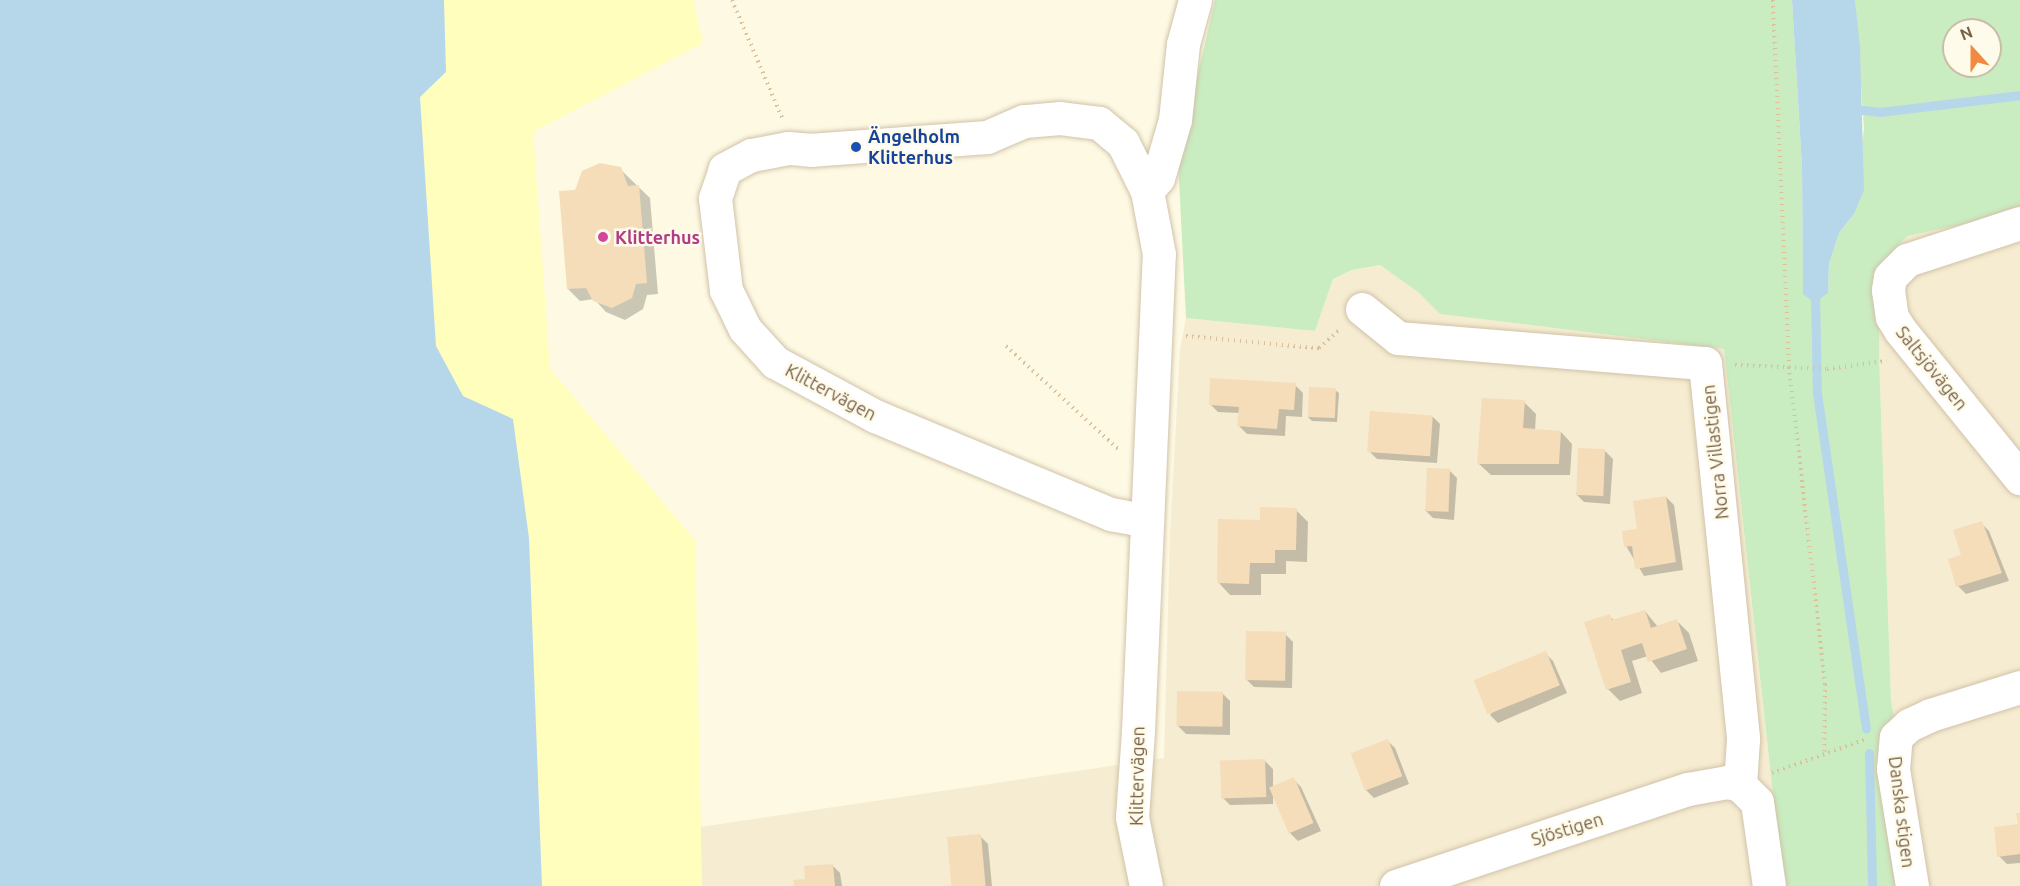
<!DOCTYPE html>
<meta charset="utf-8">
<style>
body{margin:0}
#map{position:relative;width:2020px;height:886px;overflow:hidden;background:#fef9e3;font-family:Ubuntu,sans-serif}
div>[style]{position:absolute}
.residential>*{inset:0;background:#f6ecd1}
.green>*{inset:0;background:#caecc1}
.sand>*{inset:0;background:#fffebc}
.water>*{inset:0;background:#b6d7e9}
.shadow>*{inset:0;background:#0003}
.stream>*{height:9px;margin:-4.5px;padding:0 4.5px;transform-origin:4.5px;border-radius:4.5px;background:#b6d7e9}
.building>*{inset:0;background:#f5ddb9;transform-origin:0 0}
.path>*{height:4px;margin-top:-2px;transform-origin:0;background:repeating-linear-gradient(90deg,#dac19c 0 1.5px,transparent 0 6px)}
.roads{filter:drop-shadow(0 0 2px #d0c2a9) drop-shadow(0 0 2px #d0c2a9)}
.minor>*{height:33px;margin:-16.5px;padding:0 16.5px;transform-origin:16.5px;border-radius:16.5px;background:#fff}
.dots>*{width:16px;height:16px;translate:-50% -50%;box-sizing:border-box;border:3px solid #fffbeb;border-radius:50%}
span{translate:-50% -50%;white-space:nowrap;text-align:center;line-height:1.15;-webkit-text-stroke:5px #fffbeb;paint-order:stroke}
.transit-label{font-size:18px;color:#164399;font-weight:700}
.left{translate:0 -50%;text-align:left}
.hotel-label{font-size:18px;color:#b23c85;font-weight:700}
.street-label{font-size:18px;color:#786247}
.north{position:absolute;left:1942px;top:18px;width:60px;height:60px;box-sizing:border-box;background:#fffbeb;border:2px solid #c9bea9;border-radius:50%;rotate:339deg;font-size:16px;font-weight:700;line-height:24px;text-align:center;color:#786247}
.north::after{content:'';display:block;margin:auto;width:21px;height:27px;background:#f08a40;clip-path:polygon(50% 0,100% 100%,50% 72%,0 100%)}
</style>
<div id="map">
<div class="residential">
<i style="clip-path:polygon(2020px 212px,2020px 886px,1923px 886px,1891px 700px,1879px 355px,1880px 263px,1908px 236px)"></i>
<i style="clip-path:polygon(1380px 265px,1418px 292px,1441px 314px,1724px 349px,1783px 886px,702px 886px,700px 827px,1164px 758px,1170px 535px,1180px 349px,1186px 318px,1315px 331px,1333px 279px,1352px 270px)"></i>
</div>
<div class="green">
<i style="clip-path:polygon(evenodd,1215px 0,1792px 0,1802px 167px,1803px 294px,1828px 292px,1829px 264px,1839px 233px,1854px 214px,1864px 129px,1855px 0,2020px 0,2020px 212px,1908px 236px,1880px 263px,1879px 355px,1891px 700px,1923px 886px,1783px 886px,1724px 349px,1440px 314px,1418px 292px,1380px 265px,1352px 270px,1333px 279px,1315px 331px,1186px 318px,1178px 160px,1215px 0,1954px 30px,1990px 30px,1990px 66px,1954px 66px,1954px 30px)"></i>
</div>
<div class="sand">
<i style="clip-path:polygon(444px 0,693px 0,703px 43px,533px 132px,550px 369px,695px 540px,702px 886px,542px 886px,529px 538px,513px 419px,463px 396px,436px 346px,420px 96px,446px 72px)"></i>
</div>
<div class="water">
<i style="clip-path:polygon(0 0,444px 0,446px 72px,420px 97px,436px 346px,463px 396px,513px 419px,529px 538px,542px 886px,0 886px)"></i>
<i style="clip-path:polygon(1792px 0,1855px 0,1860px 47px,1864px 190px,1854px 214px,1839px 233px,1829px 264px,1828px 293px,1814px 303px,1803px 294px,1802px 167px)"></i>
</div>
<div class="shadow">
<i style="clip-path:polygon(620px 169px,650px 198px,658px 294px,647px 295px,643px 309px,625px 320px,606px 312px,594px 299px,580px 301px,568px 289px,576px 191px)"></i>
<i style="clip-path:polygon(1295px 385px,1303px 393px,1302px 417px,1286px 416px,1285px 436px,1247px 434px,1239px 426px,1240px 413px,1218px 412px,1210px 404px)"></i>
<i style="clip-path:polygon(1335px 390px,1339px 393px,1337px 422px,1312px 421px,1308px 417px)"></i>
<i style="clip-path:polygon(1524px 402px,1536px 414px,1535px 431px,1561px 432px,1572px 444px,1570px 475px,1491px 475px,1479px 464px)"></i>
<i style="clip-path:polygon(1432px 416px,1440px 424px,1437px 463px,1377px 459px,1369px 451px)"></i>
<i style="clip-path:polygon(1605px 451px,1613px 459px,1610px 504px,1584px 502px,1576px 494px)"></i>
<i style="clip-path:polygon(1449px 470px,1457px 478px,1454px 520px,1433px 518px,1425px 510px)"></i>
<i style="clip-path:polygon(1666px 497px,1674px 505px,1683px 570px,1644px 576px,1626px 546px)"></i>
<i style="clip-path:polygon(1296px 510px,1308px 522px,1307px 562px,1286px 561px,1286px 574px,1261px 574px,1261px 595px,1230px 595px,1219px 583px,1261px 521px)"></i>
<i style="clip-path:polygon(1981px 523px,1989px 531px,2009px 581px,1966px 594px,1958px 586px)"></i>
<i style="clip-path:polygon(1645px 611px,1658px 627px,1677px 621px,1689px 633px,1698px 661px,1661px 673px,1648px 656px,1632px 661px,1642px 693px,1620px 701px,1608px 689px,1609px 616px,1615px 621px)"></i>
<i style="clip-path:polygon(1285px 634px,1293px 642px,1292px 688px,1254px 687px,1246px 679px)"></i>
<i style="clip-path:polygon(1545px 653px,1553px 661px,1567px 693px,1498px 723px,1490px 715px)"></i>
<i style="clip-path:polygon(1222px 693px,1230px 701px,1230px 735px,1186px 734px,1178px 726px)"></i>
<i style="clip-path:polygon(1387px 740px,1395px 748px,1409px 784px,1374px 798px,1366px 790px)"></i>
<i style="clip-path:polygon(1265px 761px,1273px 769px,1273px 788px,1293px 779px,1301px 787px,1321px 831px,1298px 841px,1290px 833px,1273px 795px,1273px 804px,1230px 805px,1222px 797px)"></i>
<i style="clip-path:polygon(2020px 814px,2020px 863px,2007px 864px,1999px 856px,2019px 826px)"></i>
<i style="clip-path:polygon(980px 836px,988px 844px,992px 886px,954px 886px)"></i>
<i style="clip-path:polygon(832px 865px,840px 873px,842px 886px,795px 886px)"></i>
</div>
<div class="stream">
<i style="left:1853px;top:109px;width:27px;rotate:6deg"></i>
<i style="left:1880px;top:112px;width:141px;rotate:-6.9deg"></i>
<i style="left:1815px;top:293px;width:100px;rotate:88.9deg"></i>
<i style="left:1817px;top:393px;width:339px;rotate:81.7deg"></i>
<i style="left:1869px;top:753px;width:133px;rotate:88.7deg"></i>
</div>
<div class="building">
<i style="clip-path:polygon(600px 163px,621px 167px,628px 186px,639px 185px,647px 283px,636px 284px,632px 298px,612px 308px,593px 301px,586px 288px,567px 289px,559px 191px,575px 190px,582px 171px)"></i>
<i style="clip-path:polygon(1210px 378px,1296px 383px,1294px 410px,1279px 409px,1277px 429px,1237px 426px,1239px 407px,1209px 405px)"></i>
<i style="left:1309px;top:387px;width:27px;height:30px;rotate:2deg"></i>
<i style="clip-path:polygon(1482px 398px,1525px 400px,1523px 428px,1561px 431px,1559px 464px,1477px 464px)"></i>
<i style="left:1370px;top:411px;width:63px;height:41px;rotate:4deg"></i>
<i style="left:1578px;top:448px;width:27px;height:47px;rotate:2deg"></i>
<i style="left:1427px;top:468px;width:23px;height:43px;rotate:2deg"></i>
<i style="clip-path:polygon(1666px 496px,1676px 562px,1635px 569px,1632px 546px,1624px 547px,1622px 531px,1637px 529px,1633px 501px)"></i>
<i style="clip-path:polygon(1260px 507px,1297px 508px,1296px 550px,1275px 550px,1275px 563px,1250px 563px,1249px 584px,1217px 583px,1218px 519px,1260px 520px)"></i>
<i style="clip-path:polygon(1982px 521px,2002px 573px,1956px 587px,1948px 559px,1961px 555px,1953px 530px)"></i>
<i style="clip-path:polygon(1645px 610px,1651px 628px,1677px 619px,1687px 649px,1648px 662px,1642px 643px,1621px 650px,1631px 682px,1606px 690px,1584px 622px,1610px 614px,1612px 620px)"></i>
<i style="left:1246px;top:631px;width:40px;height:49px;rotate:1deg"></i>
<i style="left:1546px;top:651px;width:37px;height:78px;rotate:68deg"></i>
<i style="left:1177px;top:691px;width:46px;height:35px;rotate:1deg"></i>
<i style="left:1388px;top:739px;width:40px;height:40px;rotate:69deg"></i>
<i style="left:1265px;top:759px;width:38px;height:45px;rotate:88deg"></i>
<i style="left:1294px;top:777px;width:50px;height:27px;rotate:67deg"></i>
<i style="clip-path:polygon(2016px 813px,2020px 813px,2020px 854px,1997px 857px,1994px 827px,2018px 824px)"></i>
<i style="left:981px;top:834px;width:52px;height:34px;rotate:85deg"></i>
<i style="clip-path:polygon(833px 864px,835px 886px,794px 886px,793px 880px,805px 879px,804px 866px)"></i>
</div>
<div class="path">
<i style="left:732px;top:0;width:128px;rotate:67deg"></i>
<i style="left:1773px;top:0;width:367px;rotate:87.5deg"></i>
<i style="left:1789px;top:367px;width:319px;rotate:83.5deg"></i>
<i style="left:1825px;top:684px;width:68px;rotate:90.8deg"></i>
<i style="left:1186px;top:336px;width:134px;rotate:5.2deg"></i>
<i style="left:1319px;top:348px;width:27px;rotate:-42deg"></i>
<i style="left:1006px;top:346px;width:155px;rotate:42.6deg"></i>
<i style="left:1735px;top:365px;width:92px;rotate:2.5deg"></i>
<i style="left:1827px;top:369px;width:60px;rotate:-7.7deg"></i>
<i style="left:1772px;top:773px;width:98px;rotate:-19.7deg"></i>
</div>
<div class="roads">
<div class="minor">
<i style="left:1147px;top:191px;width:17px;rotate:-50deg"></i>
<i style="left:1158px;top:178px;width:60px;rotate:-73.7deg"></i>
<i style="left:1175px;top:120px;width:76px;rotate:-84deg"></i>
<i style="left:1183px;top:44px;width:46px;rotate:-74.7deg"></i>
<i style="left:2020px;top:223px;width:119px;rotate:161.9deg"></i>
<i style="left:1907px;top:260px;width:24px;rotate:135deg"></i>
<i style="left:1890px;top:277px;width:13px;rotate:99deg"></i>
<i style="left:1888px;top:290px;width:27px;rotate:82deg"></i>
<i style="left:1892px;top:317px;width:15px;rotate:58deg"></i>
<i style="left:1900px;top:330px;width:191px;rotate:51deg"></i>
<i style="left:1362px;top:309px;width:46px;rotate:38.9deg"></i>
<i style="left:1398px;top:338px;width:308px;rotate:4.7deg"></i>
<i style="left:1705px;top:363px;width:378px;rotate:84.2deg"></i>
<i style="left:1743px;top:739px;width:46px;rotate:93.7deg"></i>
<i style="left:1146px;top:886px;width:70px;rotate:-101.5deg"></i>
<i style="left:1132px;top:817px;width:86px;rotate:-86deg"></i>
<i style="left:1138px;top:731px;width:477px;rotate:-87.5deg"></i>
<i style="left:1159px;top:254px;width:64px;rotate:-100.8deg"></i>
<i style="left:1147px;top:191px;width:54px;rotate:-116.6deg"></i>
<i style="left:1123px;top:143px;width:31px;rotate:-140deg"></i>
<i style="left:1099px;top:123px;width:39px;rotate:-173deg"></i>
<i style="left:1060px;top:118px;width:36px;rotate:175deg"></i>
<i style="left:1024px;top:121px;width:40px;rotate:156.6deg"></i>
<i style="left:987px;top:137px;width:175px;rotate:175.8deg"></i>
<i style="left:812px;top:150px;width:24px;rotate:-175deg"></i>
<i style="left:788px;top:148px;width:38px;rotate:169deg"></i>
<i style="left:751px;top:155px;width:30px;rotate:152deg"></i>
<i style="left:725px;top:169px;width:31px;rotate:109deg"></i>
<i style="left:715px;top:198px;width:93px;rotate:83.2deg"></i>
<i style="left:726px;top:290px;width:43px;rotate:64deg"></i>
<i style="left:745px;top:329px;width:45px;rotate:47.7deg"></i>
<i style="left:775px;top:362px;width:114px;rotate:28.4deg"></i>
<i style="left:875px;top:416px;width:256px;rotate:22.6deg"></i>
<i style="left:1111px;top:514px;width:37px;rotate:11deg"></i>
<i style="left:1396px;top:886px;width:308px;rotate:-18.4deg"></i>
<i style="left:1688px;top:789px;width:40px;rotate:-10deg"></i>
<i style="left:1727px;top:782px;width:13px;rotate:13deg"></i>
<i style="left:1740px;top:785px;width:24px;rotate:45deg"></i>
<i style="left:1757px;top:802px;width:85px;rotate:81.9deg"></i>
<i style="left:1912px;top:886px;width:119px;rotate:-99.2deg"></i>
<i style="left:1893px;top:769px;width:32px;rotate:-85deg"></i>
<i style="left:1896px;top:737px;width:18px;rotate:-43deg"></i>
<i style="left:1909px;top:725px;width:23px;rotate:-25deg"></i>
<i style="left:1930px;top:715px;width:94px;rotate:-17.3deg"></i>
</div>
</div>
<div class="dots">
<i style="left:856px;top:147px;background:#1a4fb4"></i>
<i style="left:603px;top:237px;background:#d1479c"></i>
</div>
<div class="transit-label">
<span class="left" style="left:868px;top:147px">Ängelholm<br>Klitterhus</span>
</div>
<div class="hotel-label">
<span class="left" style="left:615px;top:237px">Klitterhus</span>
</div>
<div class="street-label">
<span style="left:1932px;top:368px;rotate:51deg">Saltsjövägen</span>
<span style="left:831px;top:392px;rotate:28deg">Klittervägen</span>
<span style="left:1715px;top:452px;rotate:-96deg">Norra Villastigen</span>
<span style="left:1137px;top:776px;rotate:-89deg">Klittervägen</span>
<span style="left:1902px;top:812px;rotate:83deg">Danska stigen</span>
<span style="left:1567px;top:829px;rotate:-17deg">Sjöstigen</span>
</div>
<div class="north">N</div>
</div>
